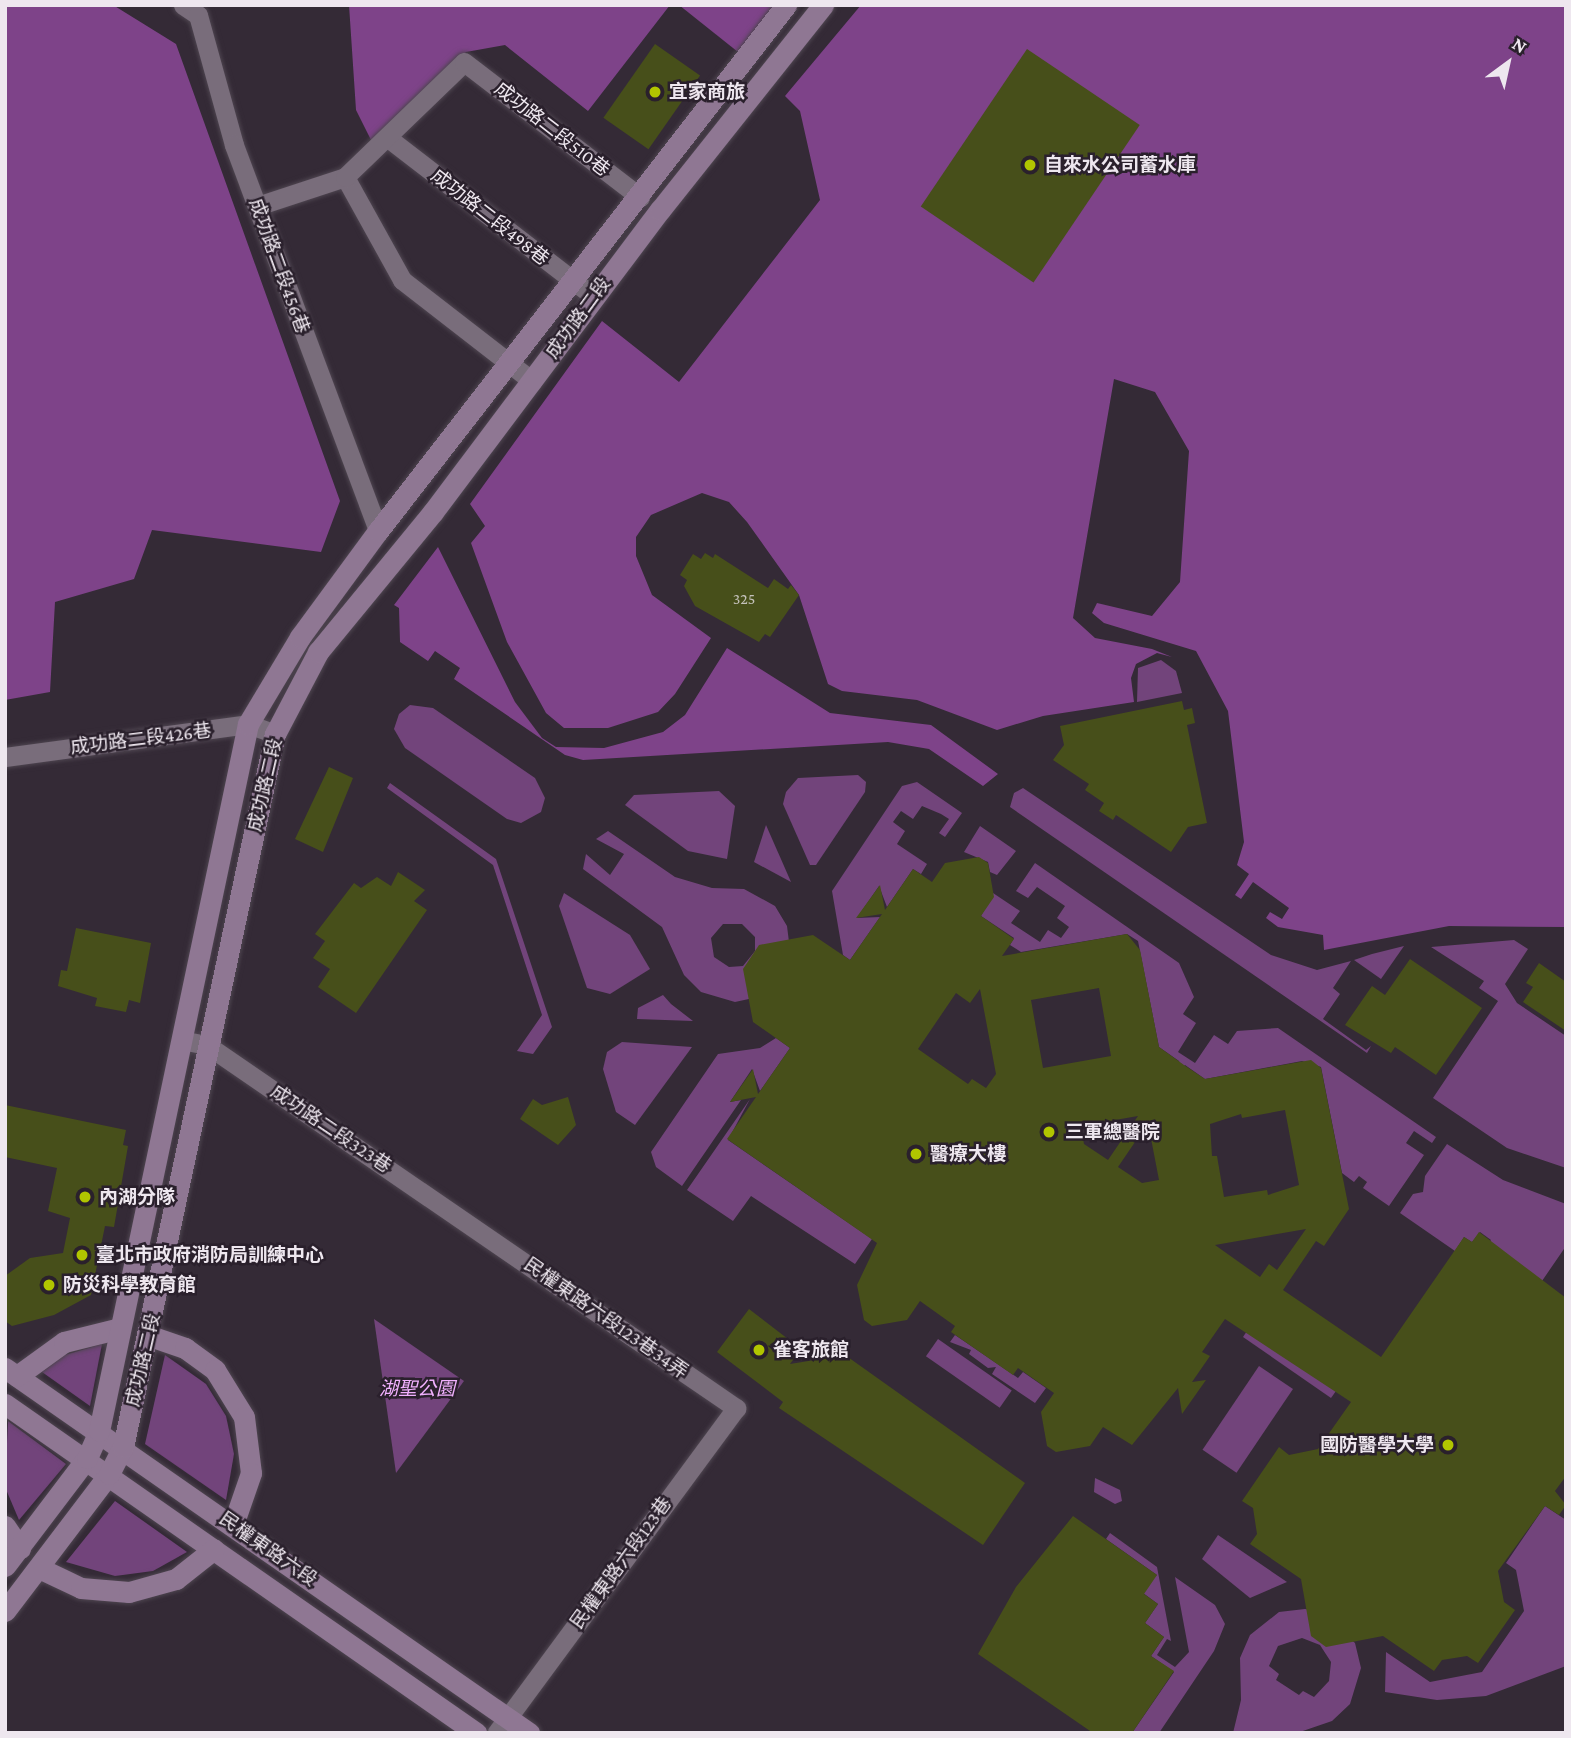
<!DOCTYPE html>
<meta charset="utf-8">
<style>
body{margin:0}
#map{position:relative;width:1571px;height:1738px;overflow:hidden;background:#342a36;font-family:"Crimson Pro","Noto Sans TC",serif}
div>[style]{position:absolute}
.green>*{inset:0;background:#72447b;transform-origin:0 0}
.forest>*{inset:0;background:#7e4389}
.building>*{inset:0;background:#474f1a;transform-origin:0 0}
.roads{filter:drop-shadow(0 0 2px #4e4550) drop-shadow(0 0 2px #4e4550)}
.street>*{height:19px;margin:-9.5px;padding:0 9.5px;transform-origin:9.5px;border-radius:9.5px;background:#796d7b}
.secondary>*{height:21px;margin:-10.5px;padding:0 10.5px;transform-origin:10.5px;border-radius:10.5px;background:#8f7793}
.dots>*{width:19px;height:19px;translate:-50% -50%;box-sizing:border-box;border:4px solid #2a202c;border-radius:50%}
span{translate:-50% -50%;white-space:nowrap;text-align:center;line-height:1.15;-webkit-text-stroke:5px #2a202c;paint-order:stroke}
.number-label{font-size:16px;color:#c4c1ba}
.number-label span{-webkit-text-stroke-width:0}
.poi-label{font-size:19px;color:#eee7ef;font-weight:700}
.left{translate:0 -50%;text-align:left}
.right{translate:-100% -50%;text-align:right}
.street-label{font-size:19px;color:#eee7ef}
.park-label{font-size:19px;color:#f1b0fe;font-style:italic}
.frame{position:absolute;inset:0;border:7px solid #eee7ef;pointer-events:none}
.north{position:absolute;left:1473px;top:28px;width:70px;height:70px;-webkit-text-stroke:5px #2a202c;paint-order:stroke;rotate:33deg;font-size:19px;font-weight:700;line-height:28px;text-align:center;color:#eee7ef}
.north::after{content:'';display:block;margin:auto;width:24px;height:32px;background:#eee7ef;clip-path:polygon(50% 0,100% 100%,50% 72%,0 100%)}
</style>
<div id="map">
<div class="green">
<i style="clip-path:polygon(1161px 660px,1176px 671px,1182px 693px,1137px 702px,1138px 668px)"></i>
<i style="clip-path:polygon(410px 705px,433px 708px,535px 778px,545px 798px,541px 812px,521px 823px,507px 819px,405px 748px,394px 729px,399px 714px)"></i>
<i style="clip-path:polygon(858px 775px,866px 782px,865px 792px,816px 865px,810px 865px,783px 804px,786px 792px,798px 778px)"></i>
<i style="clip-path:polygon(917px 782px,962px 813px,945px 837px,939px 833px,949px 819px,941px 814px,922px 806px,913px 819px,901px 811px,893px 822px,905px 831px,897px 844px,927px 864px,921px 874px,913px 869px,887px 907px,879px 886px,857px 918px,880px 917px,850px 960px,843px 955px,832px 891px,902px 786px)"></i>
<i style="clip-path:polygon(390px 783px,496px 859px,552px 1027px,533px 1054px,517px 1051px,542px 1015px,493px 865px,387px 788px)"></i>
<i style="clip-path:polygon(1023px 788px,1271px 955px,1317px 970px,1351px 961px,1333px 988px,1340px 994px,1323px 1019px,1366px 1050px,1371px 1046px,1367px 1053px,1010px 807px,1014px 793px)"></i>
<i style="clip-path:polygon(719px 791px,735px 806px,727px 859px,688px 851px,625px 805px,634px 795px)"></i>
<i style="clip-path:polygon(766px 825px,791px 882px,754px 862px)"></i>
<i style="clip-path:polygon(980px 826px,1016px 851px,997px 875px,990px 872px,988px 862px,964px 852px)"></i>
<i style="clip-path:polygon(evenodd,608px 831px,675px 877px,712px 888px,744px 889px,775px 906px,787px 926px,790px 950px,758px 997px,735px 1002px,701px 992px,684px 975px,662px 927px,583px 869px,586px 854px,610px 875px,624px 854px,596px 839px,608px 831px,723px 924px,742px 924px,755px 937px,755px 951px,743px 966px,729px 967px,714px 957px,711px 938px,723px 924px)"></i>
<i style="clip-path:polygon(1035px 863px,1179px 963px,1194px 997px,1183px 1014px,1196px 1023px,1178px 1052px,1195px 1063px,1214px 1035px,1228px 1044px,1237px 1031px,1278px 1028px,1436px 1137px,1432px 1143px,1414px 1131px,1406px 1143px,1424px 1155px,1389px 1206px,1363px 1188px,1367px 1182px,1359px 1176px,1354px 1182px,1342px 1173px,1321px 1067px,1302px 1061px,1205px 1079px,1185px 1065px,1181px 1069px,1179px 1061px,1159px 1047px,1138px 941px,1127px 934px,1021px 952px,1010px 945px,1014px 938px,981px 916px,993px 893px,1020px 911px,1011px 923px,1040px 942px,1048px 930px,1061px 938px,1069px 927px,1057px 918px,1065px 906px,1037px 887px,1028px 898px,1016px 891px)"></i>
<i style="clip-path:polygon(564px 893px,630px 935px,650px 969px,610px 994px,587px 988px,559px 906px)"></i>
<i style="clip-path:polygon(1514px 940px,1528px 949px,1505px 984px,1517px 1003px,1566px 1036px,1566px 1168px,1507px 1148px,1433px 1098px,1498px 1001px,1479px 988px,1484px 981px,1431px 947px)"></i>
<i style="clip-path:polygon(1404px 946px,1381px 979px,1354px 960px,1372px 954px)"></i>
<i style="clip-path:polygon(663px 995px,671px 1004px,693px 1021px,637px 1019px,638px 1008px)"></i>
<i style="clip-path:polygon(776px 1038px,790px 1048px,760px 1091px,752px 1069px,730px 1102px,741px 1100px,682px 1186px,656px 1167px,651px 1152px,718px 1054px,760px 1048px)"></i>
<i style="clip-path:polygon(622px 1042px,692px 1047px,635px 1125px,616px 1112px,603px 1069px,607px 1052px)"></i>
<i style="clip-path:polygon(750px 1099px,728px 1140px,872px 1239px,855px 1264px,751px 1196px,733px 1221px,687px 1190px)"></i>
<i style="clip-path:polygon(1447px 1144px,1503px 1180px,1566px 1204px,1566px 1246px,1542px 1281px,1484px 1250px,1491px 1240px,1480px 1232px,1472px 1242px,1464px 1237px,1455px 1251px,1400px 1213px,1413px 1194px,1423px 1192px,1425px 1176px)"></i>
<i style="clip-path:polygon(374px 1319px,464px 1381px,396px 1473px)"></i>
<i style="clip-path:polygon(1247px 1331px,1336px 1391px,1331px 1398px,1243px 1337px)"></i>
<i style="clip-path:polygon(955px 1335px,1018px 1378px,1023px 1372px,1046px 1388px,1035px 1403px,992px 1374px,996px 1367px,988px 1368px,969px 1354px,971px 1350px,950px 1342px)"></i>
<i style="left:938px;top:1339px;width:90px;height:21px;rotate:35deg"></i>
<i style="clip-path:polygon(102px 1344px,90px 1406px,42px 1372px,65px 1355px)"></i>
<i style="clip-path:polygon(165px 1355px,206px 1384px,226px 1416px,234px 1454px,226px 1500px,145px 1444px)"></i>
<i style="left:1259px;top:1366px;width:41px;height:101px;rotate:34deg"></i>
<i style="clip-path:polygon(8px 1421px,66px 1464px,19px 1520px,5px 1487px)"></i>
<i style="clip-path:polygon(1095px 1478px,1120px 1490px,1122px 1501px,1115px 1504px,1094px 1492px)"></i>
<i style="clip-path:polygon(115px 1501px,187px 1552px,153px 1571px,115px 1576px,66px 1562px)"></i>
<i style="clip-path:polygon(1545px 1506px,1566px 1520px,1566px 1666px,1486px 1696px,1437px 1700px,1385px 1692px,1386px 1652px,1430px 1682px,1482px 1672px,1524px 1611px,1516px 1570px,1506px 1563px)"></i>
<i style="clip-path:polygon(1110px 1533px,1157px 1567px,1171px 1641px,1167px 1639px,1157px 1655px,1175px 1667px,1189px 1652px,1175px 1577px,1215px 1605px,1225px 1624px,1214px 1651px,1159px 1733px,1132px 1733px,1174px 1672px,1151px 1656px,1164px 1637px,1145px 1623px,1158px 1604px,1139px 1590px,1157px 1575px,1106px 1539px)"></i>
<i style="clip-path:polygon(1218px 1535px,1287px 1582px,1250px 1598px,1202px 1559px)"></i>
<i style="clip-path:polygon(evenodd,1305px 1609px,1317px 1611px,1355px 1643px,1361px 1668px,1350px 1704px,1332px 1721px,1297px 1733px,1233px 1733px,1241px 1700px,1240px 1658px,1250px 1635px,1279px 1612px,1305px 1609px,1302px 1638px,1320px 1645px,1331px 1662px,1329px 1681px,1314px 1697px,1303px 1691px,1299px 1695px,1276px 1680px,1279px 1674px,1269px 1666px,1278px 1646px,1302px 1638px)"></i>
</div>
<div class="forest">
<i style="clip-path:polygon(5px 5px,113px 5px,176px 44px,340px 501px,321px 552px,152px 530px,134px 579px,55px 602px,50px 692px,5px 700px)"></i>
<i style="clip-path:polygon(349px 5px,670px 5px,588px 111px,505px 45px,466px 52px,373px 144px,356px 110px)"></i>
<i style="clip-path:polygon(679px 5px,778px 5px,738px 52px)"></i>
<i style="clip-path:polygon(861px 5px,1566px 5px,1566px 927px,1449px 926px,1324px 950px,1323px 935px,1278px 927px,1266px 918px,1270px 912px,1282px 919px,1289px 908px,1253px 882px,1241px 899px,1235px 895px,1249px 874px,1237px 865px,1244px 842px,1228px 711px,1196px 651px,1104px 623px,1092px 613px,1097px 603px,1152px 616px,1180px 582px,1189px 451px,1155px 392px,1114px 379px,1073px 618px,1095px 638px,1152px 649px,1172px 657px,1157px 653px,1136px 664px,1131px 678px,1134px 702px,1043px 716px,997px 730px,917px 700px,842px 691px,828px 684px,799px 595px,747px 522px,729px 502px,702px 493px,651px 515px,636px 537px,636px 556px,652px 595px,711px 638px,675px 694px,658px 712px,608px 728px,564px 728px,546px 713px,507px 642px,471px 543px,485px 526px,470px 504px,602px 321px,679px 382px,820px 200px,800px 111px,785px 96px)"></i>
<i style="clip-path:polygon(438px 547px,515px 702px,542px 738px,556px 747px,604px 748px,663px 732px,685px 715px,727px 648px,830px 713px,931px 725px,998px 774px,983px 786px,929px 749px,888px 742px,583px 760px,565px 755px,454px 679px,460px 668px,435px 651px,428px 661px,400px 642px,399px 608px,394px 605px)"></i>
</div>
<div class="building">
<i style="left:655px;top:44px;width:55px;height:90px;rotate:35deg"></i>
<i style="left:1027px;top:49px;width:136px;height:190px;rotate:34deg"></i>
<i style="clip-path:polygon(705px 553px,713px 558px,715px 554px,768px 588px,774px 579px,788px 589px,791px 585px,799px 595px,770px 637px,765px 634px,759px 642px,695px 606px,684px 586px,687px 580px,680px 575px,693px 554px,701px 559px)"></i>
<i style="clip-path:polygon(1182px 701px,1184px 710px,1192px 708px,1195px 723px,1187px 725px,1207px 823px,1188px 827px,1171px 852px,1116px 815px,1113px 820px,1099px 811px,1104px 803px,1085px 790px,1089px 784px,1053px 760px,1064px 745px,1060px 726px)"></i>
<i style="clip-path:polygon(329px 767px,353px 778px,323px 852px,295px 839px)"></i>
<i style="clip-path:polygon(evenodd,979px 857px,988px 863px,994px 897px,981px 916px,1014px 939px,1002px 956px,1127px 934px,1140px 950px,1159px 1047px,1184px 1065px,1205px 1079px,1311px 1060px,1321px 1068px,1349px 1209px,1324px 1246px,1316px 1241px,1283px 1290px,1381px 1357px,1464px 1237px,1472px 1242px,1479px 1232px,1566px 1298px,1566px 1476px,1555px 1491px,1566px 1505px,1559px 1515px,1545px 1506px,1498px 1571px,1504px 1602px,1515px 1610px,1478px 1663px,1467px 1656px,1442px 1660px,1434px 1671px,1383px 1636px,1326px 1647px,1311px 1636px,1301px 1579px,1250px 1544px,1257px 1534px,1253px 1508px,1242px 1501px,1279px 1447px,1289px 1455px,1318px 1449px,1351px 1402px,1225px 1319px,1202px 1352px,1210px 1356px,1192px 1382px,1206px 1380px,1182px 1414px,1178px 1388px,1132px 1445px,1103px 1427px,1090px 1446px,1056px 1452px,1047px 1446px,1041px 1412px,1054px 1393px,1018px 1368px,1013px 1375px,951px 1332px,955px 1326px,920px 1301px,907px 1320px,872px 1326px,864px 1320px,857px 1285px,877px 1243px,727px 1139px,756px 1097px,730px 1102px,753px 1069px,758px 1094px,790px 1048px,753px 1022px,743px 969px,759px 945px,813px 935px,850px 960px,882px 914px,856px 918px,880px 885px,885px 910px,913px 869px,932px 882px,945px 863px,979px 857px,1099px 988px,1111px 1056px,1043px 1068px,1031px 1000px,1099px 988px,979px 857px,980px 989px,996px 1074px,986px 1088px,972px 1079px,968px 1084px,918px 1049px,956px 993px,970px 1003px,980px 989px,979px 857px,1285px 1110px,1299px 1185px,1268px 1195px,1267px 1190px,1224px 1197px,1217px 1156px,1212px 1156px,1210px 1124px,1241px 1114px,1242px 1118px,1285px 1110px,979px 857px,1138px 1116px,1108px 1160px,1084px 1144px,1081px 1126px,1138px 1116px,979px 857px,1148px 1123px,1159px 1180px,1142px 1183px,1118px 1167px,1148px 1123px,979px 857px,1306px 1229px,1277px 1270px,1269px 1264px,1260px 1277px,1215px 1245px,1306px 1229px)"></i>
<i style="clip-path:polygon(398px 872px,425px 890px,414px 901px,427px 910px,356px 1013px,318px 987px,330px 969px,313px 958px,325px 941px,315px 934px,354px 883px,361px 888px,377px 877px,391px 886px)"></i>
<i style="clip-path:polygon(76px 928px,151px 943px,140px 1003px,129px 1000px,126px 1012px,95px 1006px,97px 998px,58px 986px,61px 970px,67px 971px)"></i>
<i style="clip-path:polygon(1410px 959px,1482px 1008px,1436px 1075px,1395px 1047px,1391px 1053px,1345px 1025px,1372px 986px,1385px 995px)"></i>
<i style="clip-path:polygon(1539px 963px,1566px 982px,1566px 1031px,1523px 1002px,1533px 987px,1526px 983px)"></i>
<i style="clip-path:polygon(568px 1097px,576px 1125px,558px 1145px,520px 1119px,533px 1099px,542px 1105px)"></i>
<i style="clip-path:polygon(5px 1105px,126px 1130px,123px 1145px,128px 1146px,114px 1227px,105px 1226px,91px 1295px,54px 1315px,12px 1326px,5px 1321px,5px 1276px,30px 1258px,63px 1253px,70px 1218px,48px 1211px,57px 1168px,5px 1157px)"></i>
<i style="clip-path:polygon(749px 1309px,801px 1349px,790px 1364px,845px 1355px,1025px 1483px,983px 1545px,779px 1408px,783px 1402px,717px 1352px)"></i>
<i style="clip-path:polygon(1073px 1516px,1157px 1575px,1144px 1594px,1158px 1604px,1145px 1623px,1164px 1637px,1151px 1656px,1174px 1671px,1132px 1733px,1093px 1733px,978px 1654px,1016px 1587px)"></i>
</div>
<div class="roads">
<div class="street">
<i style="left:183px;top:5px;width:18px;rotate:34deg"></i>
<i style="left:198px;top:15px;width:135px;rotate:74.5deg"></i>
<i style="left:234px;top:145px;width:412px;rotate:69.5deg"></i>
<i style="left:388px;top:138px;width:259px;rotate:37.6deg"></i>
<i style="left:345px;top:177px;width:118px;rotate:61deg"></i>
<i style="left:402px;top:280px;width:165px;rotate:37.8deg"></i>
<i style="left:257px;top:206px;width:93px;rotate:-18.2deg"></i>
<i style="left:345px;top:177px;width:165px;rotate:-44deg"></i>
<i style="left:464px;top:62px;width:222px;rotate:37.5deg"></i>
<i style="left:5px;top:757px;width:245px;rotate:-7.7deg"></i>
<i style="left:248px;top:724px;width:29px;rotate:20deg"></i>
<i style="left:181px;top:1040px;width:26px;rotate:11deg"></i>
<i style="left:207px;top:1045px;width:642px;rotate:34.46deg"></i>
<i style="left:736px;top:1408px;width:404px;rotate:126.4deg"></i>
</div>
<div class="secondary">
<i style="left:150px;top:1336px;width:37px;rotate:19deg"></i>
<i style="left:185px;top:1348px;width:37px;rotate:36deg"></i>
<i style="left:215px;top:1370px;width:55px;rotate:58.3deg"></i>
<i style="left:244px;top:1417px;width:56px;rotate:82.9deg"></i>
<i style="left:251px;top:1473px;width:55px;rotate:109.1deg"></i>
<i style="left:5px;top:1368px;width:639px;rotate:34.86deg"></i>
<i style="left:17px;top:1376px;width:58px;rotate:-35.9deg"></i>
<i style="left:64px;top:1342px;width:58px;rotate:-14deg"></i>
<i style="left:5px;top:1404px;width:575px;rotate:34.93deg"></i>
<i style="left:5px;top:1526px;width:27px;rotate:56deg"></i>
<i style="left:5px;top:1566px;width:136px;rotate:-52.8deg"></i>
<i style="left:87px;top:1458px;width:30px;rotate:-66deg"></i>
<i style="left:99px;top:1431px;width:723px;rotate:-78.1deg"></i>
<i style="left:248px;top:724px;width:101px;rotate:-59.1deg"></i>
<i style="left:300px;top:637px;width:132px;rotate:-53.7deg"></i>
<i style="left:378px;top:531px;width:666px;rotate:-52.2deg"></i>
<i style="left:41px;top:1569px;width:44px;rotate:25.4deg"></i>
<i style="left:81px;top:1588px;width:48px;rotate:4.8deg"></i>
<i style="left:129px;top:1592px;width:49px;rotate:-15.5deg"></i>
<i style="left:176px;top:1579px;width:48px;rotate:-38.3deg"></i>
<i style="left:5px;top:1611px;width:172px;rotate:-52.8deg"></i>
<i style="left:109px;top:1474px;width:30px;rotate:-63deg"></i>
<i style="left:123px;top:1447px;width:729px;rotate:-77.97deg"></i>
<i style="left:275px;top:734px;width:93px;rotate:-62.3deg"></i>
<i style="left:318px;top:652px;width:181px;rotate:-50.6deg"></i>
<i style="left:433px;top:512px;width:378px;rotate:-53.1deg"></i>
<i style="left:660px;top:210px;width:262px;rotate:-51.5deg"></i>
</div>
</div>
<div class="dots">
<i style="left:655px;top:92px;background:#b1c500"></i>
<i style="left:1030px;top:165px;background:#b1c500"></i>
<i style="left:1049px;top:1132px;background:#b1c500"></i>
<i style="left:916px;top:1154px;background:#b1c500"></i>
<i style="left:85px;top:1197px;background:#b1c500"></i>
<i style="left:82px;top:1255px;background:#b1c500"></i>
<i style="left:49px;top:1285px;background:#b1c500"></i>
<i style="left:759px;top:1350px;background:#b1c500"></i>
<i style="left:1448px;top:1445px;background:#b1c500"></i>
</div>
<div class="number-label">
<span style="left:744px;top:599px">325</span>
</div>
<div class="poi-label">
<span class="left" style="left:669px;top:92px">宜家商旅</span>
<span class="left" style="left:1044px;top:165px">自來水公司蓄水庫</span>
<span class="left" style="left:1065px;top:1132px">三軍總醫院</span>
<span class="left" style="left:930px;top:1154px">醫療大樓</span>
<span class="left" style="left:99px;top:1197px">內湖分隊</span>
<span class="left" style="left:96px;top:1255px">臺北市政府消防局訓練中心</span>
<span class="left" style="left:63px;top:1285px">防災科學教育館</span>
<span class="left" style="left:773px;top:1350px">雀客旅館</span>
<span class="right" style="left:1434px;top:1445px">國防醫學大學</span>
</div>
<div class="street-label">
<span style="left:552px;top:129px;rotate:38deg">成功路二段510巷</span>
<span style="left:490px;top:217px;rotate:38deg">成功路二段498巷</span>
<span style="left:279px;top:266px;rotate:70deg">成功路二段456巷</span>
<span style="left:578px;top:318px;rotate:-54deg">成功路二段</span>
<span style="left:141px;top:739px;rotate:-7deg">成功路二段426巷</span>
<span style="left:265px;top:785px;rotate:-77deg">成功路二段</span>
<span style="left:331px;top:1129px;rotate:34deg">成功路二段323巷</span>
<span style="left:606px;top:1318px;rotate:35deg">民權東路六段123巷34弄</span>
<span style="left:143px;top:1360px;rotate:-77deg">成功路二段</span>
<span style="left:268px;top:1549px;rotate:35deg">民權東路六段</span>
<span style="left:621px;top:1563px;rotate:-54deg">民權東路六段123巷</span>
</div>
<div class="park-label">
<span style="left:417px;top:1389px">湖聖公園</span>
</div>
<div class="frame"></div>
<div class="north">N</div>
</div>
